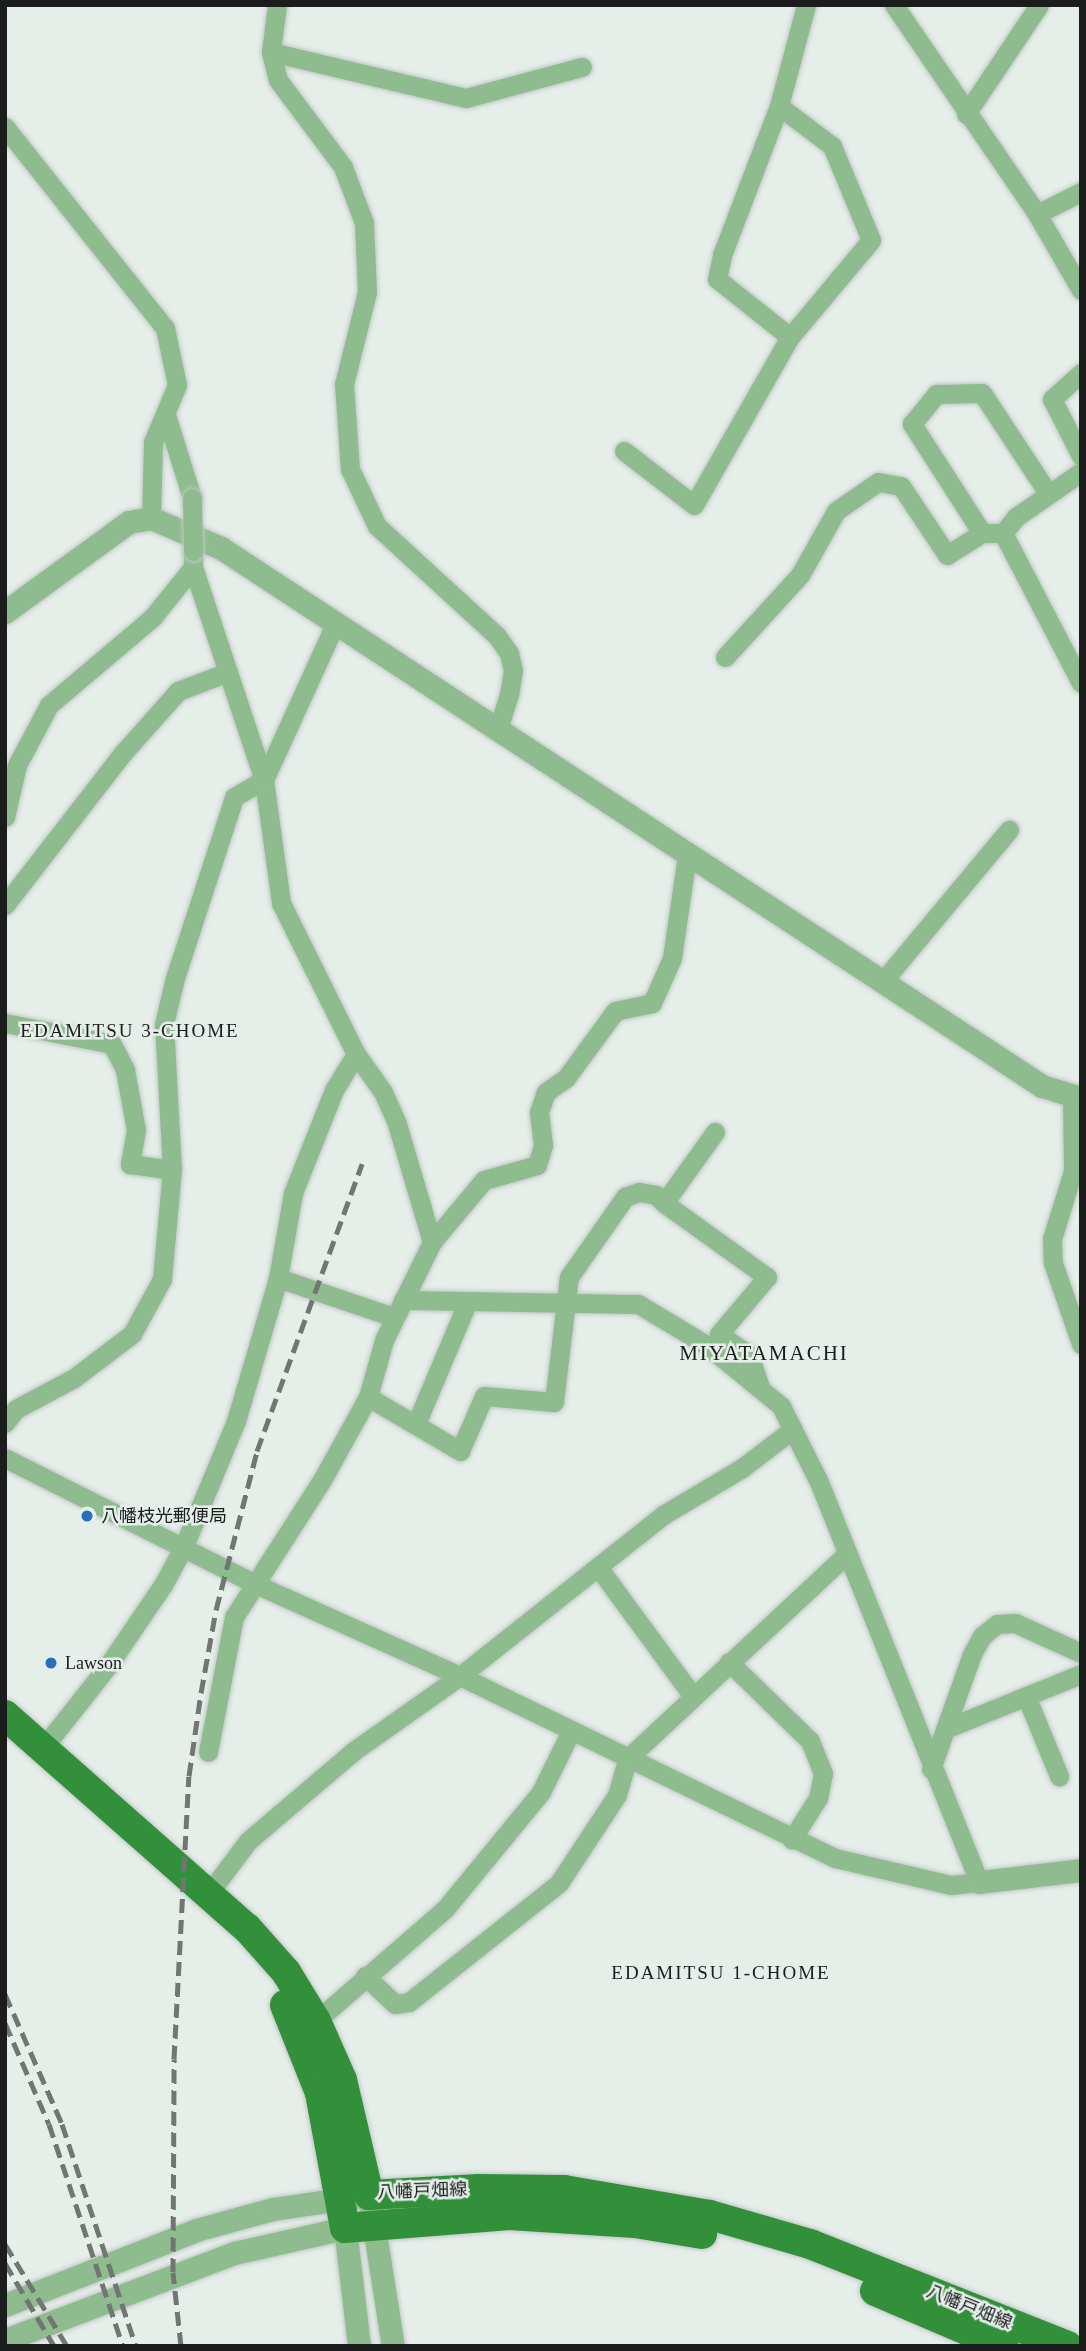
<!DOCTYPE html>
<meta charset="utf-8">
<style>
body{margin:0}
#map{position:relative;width:1086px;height:2351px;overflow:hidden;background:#e6eeea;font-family:"Times New Roman","Noto Sans JP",serif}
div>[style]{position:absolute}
.roads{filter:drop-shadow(0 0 2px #c1c8c5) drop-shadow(0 0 2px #c1c8c5)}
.minor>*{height:19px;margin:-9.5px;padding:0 9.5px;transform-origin:9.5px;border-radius:9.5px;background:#8ebc8f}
.tertiary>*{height:23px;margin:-11.5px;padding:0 11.5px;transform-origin:11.5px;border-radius:11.5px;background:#8ebc8f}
.primary>*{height:30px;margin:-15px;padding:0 15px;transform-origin:15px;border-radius:15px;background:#32903b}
.rail>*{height:5px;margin-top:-2.5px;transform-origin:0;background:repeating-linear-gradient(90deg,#717673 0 14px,transparent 0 21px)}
.bridges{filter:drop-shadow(0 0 2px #c1c8c5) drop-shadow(0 0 2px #c1c8c5)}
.minor-bridge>*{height:19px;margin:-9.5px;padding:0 9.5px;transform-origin:9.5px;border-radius:9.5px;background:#8ebc8f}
.dots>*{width:19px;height:19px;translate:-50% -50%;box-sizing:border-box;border:4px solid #e6eeea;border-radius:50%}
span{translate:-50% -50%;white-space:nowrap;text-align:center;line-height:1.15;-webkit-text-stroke:5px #e6eeea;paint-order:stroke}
.poi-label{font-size:18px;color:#1a1d1b}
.left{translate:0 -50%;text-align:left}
.street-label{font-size:18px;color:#1a1d1b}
.neighbourhood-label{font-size:19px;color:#1a1d1b;letter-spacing:2px}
.quarter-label{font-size:21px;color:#1a1d1b;letter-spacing:2px}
.frame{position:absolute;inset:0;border:7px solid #1a1d1b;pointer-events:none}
</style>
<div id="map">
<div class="roads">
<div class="minor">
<i style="left:277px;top:5px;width:47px;rotate:97.3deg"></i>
<i style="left:271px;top:52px;width:29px;rotate:76deg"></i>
<i style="left:278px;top:80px;width:109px;rotate:53.2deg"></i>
<i style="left:343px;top:167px;width:60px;rotate:69.4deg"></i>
<i style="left:364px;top:223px;width:69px;rotate:87.5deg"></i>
<i style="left:367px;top:292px;width:95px;rotate:104deg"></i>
<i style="left:344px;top:384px;width:85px;rotate:86deg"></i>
<i style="left:350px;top:469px;width:63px;rotate:64.7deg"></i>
<i style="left:377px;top:526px;width:163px;rotate:42.5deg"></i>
<i style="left:497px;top:636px;width:21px;rotate:55deg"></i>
<i style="left:509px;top:653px;width:17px;rotate:77deg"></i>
<i style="left:513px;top:670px;width:24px;rotate:99deg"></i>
<i style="left:509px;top:694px;width:38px;rotate:107deg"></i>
<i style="left:894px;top:5px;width:253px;rotate:55.6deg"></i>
<i style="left:1037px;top:214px;width:88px;rotate:59.9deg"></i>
<i style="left:271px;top:52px;width:200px;rotate:13.3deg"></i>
<i style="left:466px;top:98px;width:120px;rotate:-15deg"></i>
<i style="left:966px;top:114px;width:131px;rotate:-56.2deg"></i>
<i style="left:5px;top:127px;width:257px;rotate:51.5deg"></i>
<i style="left:165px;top:328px;width:58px;rotate:78.1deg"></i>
<i style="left:177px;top:385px;width:62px;rotate:112.8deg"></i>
<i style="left:153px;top:442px;width:76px;rotate:91.5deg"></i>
<i style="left:1037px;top:214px;width:49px;rotate:-26.6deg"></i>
<i style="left:790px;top:337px;width:93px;rotate:-141.5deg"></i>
<i style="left:717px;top:279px;width:25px;rotate:-78deg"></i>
<i style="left:722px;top:255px;width:160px;rotate:-69.1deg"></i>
<i style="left:779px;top:106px;width:105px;rotate:-75deg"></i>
<i style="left:1081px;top:373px;width:39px;rotate:138deg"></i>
<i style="left:1052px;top:399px;width:64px;rotate:63deg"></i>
<i style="left:166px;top:415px;width:87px;rotate:72.6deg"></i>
<i style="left:624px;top:451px;width:88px;rotate:37.6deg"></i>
<i style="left:694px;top:505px;width:193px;rotate:-60.3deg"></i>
<i style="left:790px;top:337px;width:126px;rotate:-50.1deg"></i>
<i style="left:871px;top:240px;width:102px;rotate:-112.5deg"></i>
<i style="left:832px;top:146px;width:66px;rotate:-143deg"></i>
<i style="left:982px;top:533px;width:130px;rotate:-122.7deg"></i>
<i style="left:912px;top:424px;width:38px;rotate:-51deg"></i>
<i style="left:936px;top:394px;width:46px;rotate:-1.2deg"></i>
<i style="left:982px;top:393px;width:120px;rotate:56.6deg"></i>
<i style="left:1003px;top:533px;width:169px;rotate:62.5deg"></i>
<i style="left:193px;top:551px;width:16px;rotate:90deg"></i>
<i style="left:193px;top:567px;width:225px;rotate:71.6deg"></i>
<i style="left:264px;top:780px;width:124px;rotate:82.1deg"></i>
<i style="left:281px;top:903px;width:169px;rotate:63.6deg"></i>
<i style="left:356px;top:1054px;width:47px;rotate:54.6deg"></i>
<i style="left:383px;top:1092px;width:35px;rotate:66deg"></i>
<i style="left:397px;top:1124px;width:123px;rotate:73.5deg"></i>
<i style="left:725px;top:657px;width:111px;rotate:-47.6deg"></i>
<i style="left:800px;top:575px;width:73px;rotate:-60.6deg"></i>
<i style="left:836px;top:511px;width:51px;rotate:-34.6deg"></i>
<i style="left:878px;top:482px;width:23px;rotate:10deg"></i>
<i style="left:901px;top:486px;width:83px;rotate:56.3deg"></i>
<i style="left:947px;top:555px;width:41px;rotate:-32.2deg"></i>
<i style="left:982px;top:533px;width:21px"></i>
<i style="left:1003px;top:533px;width:21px;rotate:-51deg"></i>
<i style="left:1016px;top:517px;width:79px;rotate:-34.7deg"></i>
<i style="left:5px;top:817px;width:53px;rotate:-77deg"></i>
<i style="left:17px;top:765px;width:68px;rotate:-61.9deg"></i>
<i style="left:49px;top:705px;width:135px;rotate:-40.2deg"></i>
<i style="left:152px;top:618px;width:65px;rotate:-51.2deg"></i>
<i style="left:5px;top:905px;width:192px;rotate:-52.2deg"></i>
<i style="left:123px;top:753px;width:83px;rotate:-48.4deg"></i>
<i style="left:178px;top:691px;width:53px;rotate:-20.8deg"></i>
<i style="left:883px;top:981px;width:197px;rotate:-50.2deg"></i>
<i style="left:5px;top:1023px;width:109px;rotate:11.1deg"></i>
<i style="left:112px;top:1044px;width:29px;rotate:63deg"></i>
<i style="left:125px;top:1070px;width:61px;rotate:79.6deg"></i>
<i style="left:136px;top:1130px;width:35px;rotate:100deg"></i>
<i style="left:130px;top:1164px;width:42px;rotate:8.1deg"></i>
<i style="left:1072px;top:1096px;width:75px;rotate:89.2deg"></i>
<i style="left:1073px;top:1171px;width:71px;rotate:107.2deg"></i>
<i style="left:1052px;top:1239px;width:24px;rotate:88deg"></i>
<i style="left:1053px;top:1263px;width:86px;rotate:70.9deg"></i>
<i style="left:715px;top:1132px;width:87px;rotate:125.7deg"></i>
<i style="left:664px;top:1203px;width:127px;rotate:35.7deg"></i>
<i style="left:767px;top:1277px;width:75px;rotate:130.1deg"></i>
<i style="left:719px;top:1334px;width:37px;rotate:35deg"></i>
<i style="left:749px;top:1355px;width:36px;rotate:71deg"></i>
<i style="left:278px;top:1278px;width:122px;rotate:18.6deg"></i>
<i style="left:368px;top:1397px;width:107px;rotate:30.4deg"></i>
<i style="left:460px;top:1451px;width:60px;rotate:-66.4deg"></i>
<i style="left:484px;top:1396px;width:70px;rotate:4.9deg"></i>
<i style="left:554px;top:1402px;width:126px;rotate:-83.2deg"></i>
<i style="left:569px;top:1277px;width:98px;rotate:-55deg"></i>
<i style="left:625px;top:1197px;width:15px;rotate:-20deg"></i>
<i style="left:639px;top:1192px;width:17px;rotate:10deg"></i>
<i style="left:656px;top:1195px;width:11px;rotate:45deg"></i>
<i style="left:5px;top:1423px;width:18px;rotate:-52deg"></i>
<i style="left:16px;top:1409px;width:66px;rotate:-28.1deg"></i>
<i style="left:74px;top:1378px;width:73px;rotate:-37.2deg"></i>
<i style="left:132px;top:1334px;width:63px;rotate:-61.4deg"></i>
<i style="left:162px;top:1279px;width:109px;rotate:-84.8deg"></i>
<i style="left:172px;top:1170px;width:146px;rotate:-93.1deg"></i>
<i style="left:164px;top:1024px;width:47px;rotate:-76.6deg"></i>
<i style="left:175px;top:978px;width:190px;rotate:-71.9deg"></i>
<i style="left:234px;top:797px;width:34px;rotate:-30deg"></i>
<i style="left:264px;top:780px;width:171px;rotate:-65.5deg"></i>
<i style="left:416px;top:1424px;width:131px;rotate:-67.1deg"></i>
<i style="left:5px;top:1458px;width:278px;rotate:26.7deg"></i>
<i style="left:253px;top:1583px;width:227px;rotate:24.2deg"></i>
<i style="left:460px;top:1676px;width:417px;rotate:25.9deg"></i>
<i style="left:835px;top:1858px;width:119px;rotate:13.1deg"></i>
<i style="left:951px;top:1885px;width:28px;rotate:-6deg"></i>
<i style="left:979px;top:1882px;width:433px;rotate:-111.8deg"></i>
<i style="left:818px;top:1480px;width:83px;rotate:-116.6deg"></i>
<i style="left:781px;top:1406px;width:94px;rotate:-140.6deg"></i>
<i style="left:708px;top:1346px;width:82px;rotate:-149deg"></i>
<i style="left:638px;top:1304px;width:235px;rotate:-179deg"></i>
<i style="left:598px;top:1567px;width:159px;rotate:53.7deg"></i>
<i style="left:729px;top:1662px;width:113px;rotate:44.3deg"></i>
<i style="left:810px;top:1741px;width:35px;rotate:68deg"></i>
<i style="left:823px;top:1773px;width:25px;rotate:101deg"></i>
<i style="left:818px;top:1798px;width:49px;rotate:122.4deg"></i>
<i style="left:1026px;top:1696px;width:87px;rotate:67.6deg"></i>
<i style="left:945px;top:1729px;width:147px;rotate:-22deg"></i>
<i style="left:43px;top:1748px;width:103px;rotate:-51.7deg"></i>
<i style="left:107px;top:1667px;width:99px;rotate:-55.7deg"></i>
<i style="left:163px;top:1585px;width:44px;rotate:-61.7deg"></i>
<i style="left:184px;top:1546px;width:135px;rotate:-67.4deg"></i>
<i style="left:236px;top:1421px;width:149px;rotate:-73.6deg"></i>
<i style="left:278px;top:1278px;width:86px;rotate:-80deg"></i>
<i style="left:293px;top:1193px;width:111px;rotate:-68.3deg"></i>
<i style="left:334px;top:1090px;width:42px;rotate:-58.6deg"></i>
<i style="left:208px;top:1752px;width:137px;rotate:-79.1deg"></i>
<i style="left:234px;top:1617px;width:163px;rotate:-57.3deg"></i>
<i style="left:322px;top:1480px;width:95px;rotate:-61deg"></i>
<i style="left:368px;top:1397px;width:59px;rotate:-74.3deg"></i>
<i style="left:384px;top:1340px;width:109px;rotate:-63.9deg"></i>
<i style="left:432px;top:1242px;width:81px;rotate:-50deg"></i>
<i style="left:484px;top:1180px;width:55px;rotate:-15.8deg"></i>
<i style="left:537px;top:1165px;width:21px;rotate:-73deg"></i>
<i style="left:543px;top:1145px;width:33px;rotate:-97deg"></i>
<i style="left:539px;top:1112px;width:21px;rotate:-71deg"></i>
<i style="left:546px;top:1092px;width:24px;rotate:-35deg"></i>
<i style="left:566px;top:1078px;width:83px;rotate:-53.8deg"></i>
<i style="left:615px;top:1011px;width:38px;rotate:-12deg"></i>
<i style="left:652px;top:1003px;width:49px;rotate:-66deg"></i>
<i style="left:672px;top:958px;width:104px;rotate:-81.7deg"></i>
<i style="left:931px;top:1769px;width:122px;rotate:-70.4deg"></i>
<i style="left:972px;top:1654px;width:21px;rotate:-61deg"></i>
<i style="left:982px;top:1636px;width:19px;rotate:-39deg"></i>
<i style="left:997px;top:1624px;width:18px;rotate:-3deg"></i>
<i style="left:1015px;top:1623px;width:72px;rotate:24.4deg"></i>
<i style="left:209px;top:1893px;width:65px;rotate:-53.1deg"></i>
<i style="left:248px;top:1841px;width:140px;rotate:-40.4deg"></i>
<i style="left:355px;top:1750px;width:128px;rotate:-35.2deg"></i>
<i style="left:460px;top:1676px;width:259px;rotate:-38.4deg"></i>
<i style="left:663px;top:1515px;width:92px;rotate:-30.7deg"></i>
<i style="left:742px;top:1468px;width:64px;rotate:-37.4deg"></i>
<i style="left:365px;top:1976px;width:41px;rotate:43deg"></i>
<i style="left:395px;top:2004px;width:14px;rotate:-8deg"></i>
<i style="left:409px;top:2002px;width:191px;rotate:-38.4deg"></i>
<i style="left:559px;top:1883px;width:105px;rotate:-56.6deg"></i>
<i style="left:617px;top:1795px;width:37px;rotate:-74deg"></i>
<i style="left:627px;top:1759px;width:298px;rotate:-43deg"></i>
<i style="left:316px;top:2021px;width:171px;rotate:-41deg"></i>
<i style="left:445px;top:1909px;width:151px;rotate:-50.6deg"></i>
<i style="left:541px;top:1792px;width:66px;rotate:-63.8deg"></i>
</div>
<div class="tertiary">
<i style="left:5px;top:612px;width:153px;rotate:-36deg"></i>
<i style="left:129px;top:522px;width:22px;rotate:-10deg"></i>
<i style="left:151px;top:518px;width:76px;rotate:23.2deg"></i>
<i style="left:221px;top:548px;width:982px;rotate:33.24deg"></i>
<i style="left:1042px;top:1086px;width:41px;rotate:17.1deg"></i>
<i style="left:979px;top:1882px;width:103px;rotate:-6.7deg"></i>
<i style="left:5px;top:2305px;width:205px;rotate:-21.4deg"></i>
<i style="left:196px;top:2230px;width:80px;rotate:-15.3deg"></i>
<i style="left:273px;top:2209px;width:97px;rotate:-8.3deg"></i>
<i style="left:369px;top:2195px;width:153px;rotate:81deg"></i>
<i style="left:5px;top:2340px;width:245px;rotate:-20.8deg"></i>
<i style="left:234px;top:2253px;width:114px;rotate:-12.7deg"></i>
<i style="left:345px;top:2228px;width:119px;rotate:83.2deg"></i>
</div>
<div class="primary">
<i style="left:5px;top:1715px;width:322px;rotate:41.4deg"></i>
<i style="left:247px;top:1928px;width:59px;rotate:48.4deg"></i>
<i style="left:286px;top:1972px;width:57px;rotate:58.5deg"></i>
<i style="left:316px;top:2021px;width:64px;rotate:66.2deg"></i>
<i style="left:342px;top:2080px;width:118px;rotate:76.8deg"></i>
<i style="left:369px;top:2195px;width:110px;rotate:-3.1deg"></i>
<i style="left:479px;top:2189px;width:85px;rotate:0.7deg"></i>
<i style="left:564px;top:2190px;width:148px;rotate:9.7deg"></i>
<i style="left:710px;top:2215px;width:104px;rotate:16.2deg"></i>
<i style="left:810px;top:2244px;width:277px;rotate:21.6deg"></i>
<i style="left:285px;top:2005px;width:95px;rotate:68.3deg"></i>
<i style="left:320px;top:2093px;width:137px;rotate:79.5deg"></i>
<i style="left:345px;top:2228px;width:165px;rotate:-4.5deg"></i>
<i style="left:509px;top:2215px;width:126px;rotate:3.6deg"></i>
<i style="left:635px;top:2223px;width:68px;rotate:9.3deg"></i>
<i style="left:875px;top:2291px;width:140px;rotate:23.1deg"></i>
</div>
</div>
<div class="rail">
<i style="left:5px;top:1994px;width:142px;rotate:66.3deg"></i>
<i style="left:62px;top:2124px;width:234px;rotate:71.6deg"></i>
<i style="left:5px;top:2023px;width:110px;rotate:66.5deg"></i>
<i style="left:49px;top:2124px;width:234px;rotate:71.6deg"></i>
<i style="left:5px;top:2244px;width:119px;rotate:58.7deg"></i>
<i style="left:5px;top:2263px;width:96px;rotate:59.4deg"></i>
<i style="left:181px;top:2346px;width:74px;rotate:-96.2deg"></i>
<i style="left:173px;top:2272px;width:213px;rotate:-89.7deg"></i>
<i style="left:174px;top:2059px;width:283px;rotate:-87deg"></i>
<i style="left:189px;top:1776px;width:84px;rotate:-81.8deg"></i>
<i style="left:201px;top:1693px;width:84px;rotate:-79.8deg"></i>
<i style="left:216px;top:1610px;width:164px;rotate:-75.5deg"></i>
<i style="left:257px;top:1451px;width:306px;rotate:-69.9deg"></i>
</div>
<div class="bridges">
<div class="minor-bridge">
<i style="left:192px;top:498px;width:53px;rotate:88.9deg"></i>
</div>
</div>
<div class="dots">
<i style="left:87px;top:1516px;background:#276ebe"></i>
<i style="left:51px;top:1663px;background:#276ebe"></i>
</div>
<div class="poi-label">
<span class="left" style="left:101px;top:1516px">八幡枝光郵便局</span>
<span class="left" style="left:65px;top:1663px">Lawson</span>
</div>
<div class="street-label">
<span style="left:422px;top:2191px;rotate:-2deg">八幡戸畑線</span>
<span style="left:969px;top:2307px;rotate:22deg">八幡戸畑線</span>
</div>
<div class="neighbourhood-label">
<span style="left:130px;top:1031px">EDAMITSU 3-CHOME</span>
<span style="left:721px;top:1973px">EDAMITSU 1-CHOME</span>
</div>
<div class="quarter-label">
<span style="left:764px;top:1353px">MIYATAMACHI</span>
</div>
<div class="frame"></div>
</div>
